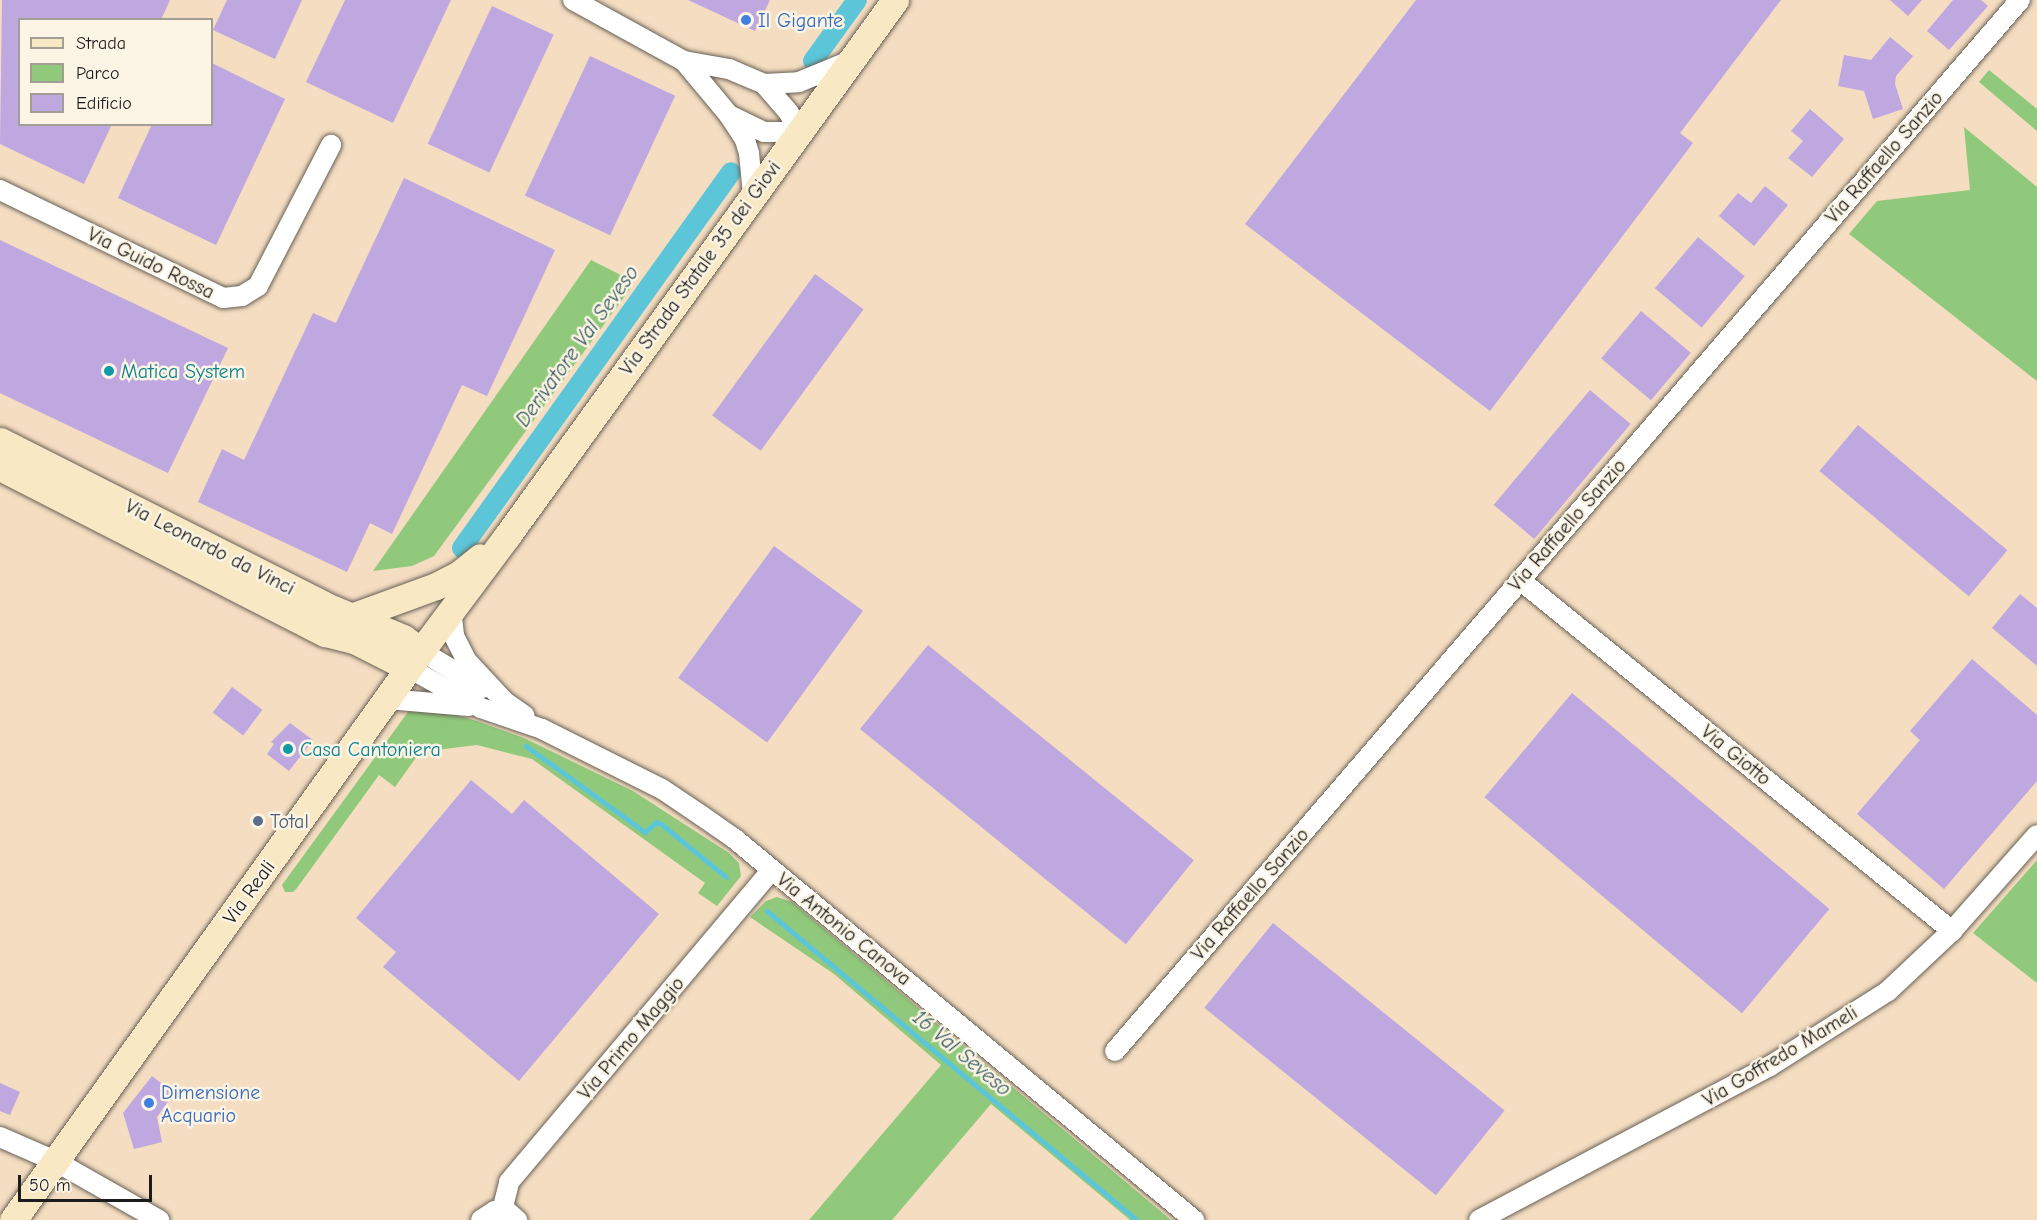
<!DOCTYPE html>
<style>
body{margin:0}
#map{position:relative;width:2037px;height:1220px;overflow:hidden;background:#f4ddc1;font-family:"Comic Neue",sans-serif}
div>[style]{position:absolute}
.green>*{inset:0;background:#91c97c}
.stream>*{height:5px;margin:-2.5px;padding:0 2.5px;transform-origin:2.5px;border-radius:2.5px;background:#5cc5d8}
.canal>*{height:20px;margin:-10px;padding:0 10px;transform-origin:10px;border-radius:10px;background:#5cc5d8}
.building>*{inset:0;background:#bfa7df;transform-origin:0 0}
.roads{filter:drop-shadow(0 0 2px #686056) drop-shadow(0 0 2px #686056)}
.minor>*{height:20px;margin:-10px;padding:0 10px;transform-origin:10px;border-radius:10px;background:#fff}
.secondary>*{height:27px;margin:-13.5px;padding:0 13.5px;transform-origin:13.5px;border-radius:13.5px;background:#f8e8c3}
.dots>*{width:16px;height:16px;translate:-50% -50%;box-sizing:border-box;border:3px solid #fcf5e5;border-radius:50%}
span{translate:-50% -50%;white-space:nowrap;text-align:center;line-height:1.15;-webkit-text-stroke:5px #fcf5e5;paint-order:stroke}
.shop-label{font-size:20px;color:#366cbe}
.left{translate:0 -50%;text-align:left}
.street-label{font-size:20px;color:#1c1c1c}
.culture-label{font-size:20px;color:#0d838f}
.service-label{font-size:20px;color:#4e5e75}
.water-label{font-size:21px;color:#32575e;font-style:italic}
.legend{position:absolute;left:18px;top:18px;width:195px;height:108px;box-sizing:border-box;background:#fcf5e5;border:2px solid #a29e95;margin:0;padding:8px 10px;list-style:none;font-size:18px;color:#1c1c1c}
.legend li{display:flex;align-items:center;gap:12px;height:30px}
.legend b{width:30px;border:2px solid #a29e95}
.scale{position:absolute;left:18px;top:1175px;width:134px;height:27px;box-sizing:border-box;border:3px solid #1c1c1c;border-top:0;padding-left:8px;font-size:18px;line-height:21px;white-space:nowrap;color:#1c1c1c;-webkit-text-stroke:4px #fcf5e5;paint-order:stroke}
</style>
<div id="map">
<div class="green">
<i style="clip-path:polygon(1989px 70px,2037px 109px,2037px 131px,1979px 82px)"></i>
<i style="clip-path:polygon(1964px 127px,2037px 187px,2037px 381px,1849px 234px,1877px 201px,1970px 190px)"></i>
<i style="clip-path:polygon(591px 260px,631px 280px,630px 289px,434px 556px,412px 566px,373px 571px)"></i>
<i style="clip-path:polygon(413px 709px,438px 710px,477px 721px,524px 738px,633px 791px,729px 853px,739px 863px,741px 876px,717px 906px,698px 893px,705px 883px,532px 759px,477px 745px,420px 752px,395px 787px,379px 775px,297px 888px,293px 892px,285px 892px,282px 885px,408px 712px)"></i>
<i style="clip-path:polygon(2037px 860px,2037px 983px,1973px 933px)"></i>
<i style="clip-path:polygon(777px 897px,792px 902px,1171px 1220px,1130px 1220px,991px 1104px,892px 1220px,809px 1220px,941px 1065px,834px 974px,750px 917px,766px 901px)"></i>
</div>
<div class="stream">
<i style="left:526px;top:746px;width:147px;rotate:35.9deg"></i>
<i style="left:645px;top:832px;width:15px;rotate:-42deg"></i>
<i style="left:656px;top:822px;width:5px;rotate:22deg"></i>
<i style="left:661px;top:824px;width:84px;rotate:39.2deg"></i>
<i style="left:767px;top:911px;width:481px;rotate:39.9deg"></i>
</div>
<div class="canal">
<i style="left:813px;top:61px;width:75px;rotate:-54.2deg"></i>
<i style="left:462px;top:548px;width:462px;rotate:-54.4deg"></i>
</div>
<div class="building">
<i style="clip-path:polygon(2px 0,170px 0,161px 20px,20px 20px,20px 124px,112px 124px,84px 184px,0 144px)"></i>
<i style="clip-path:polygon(227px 0,302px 0,275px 59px,213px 30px)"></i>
<i style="clip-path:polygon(345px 0,451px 0,393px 123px,306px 82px)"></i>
<i style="clip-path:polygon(688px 0,770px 0,755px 31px)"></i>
<i style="clip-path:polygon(1416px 0,1781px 0,1680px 133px,1693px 143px,1490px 411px,1245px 224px)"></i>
<i style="clip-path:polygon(1890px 0,1922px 0,1908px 16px)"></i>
<i style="clip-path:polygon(1953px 0,1981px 0,1988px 6px,1949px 50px,1927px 31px)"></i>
<i style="left:492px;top:6px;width:68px;height:152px;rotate:25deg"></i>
<i style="clip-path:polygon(1890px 37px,1913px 56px,1896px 76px,1895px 84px,1903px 109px,1873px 119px,1864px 91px,1838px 86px,1844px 55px,1871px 60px)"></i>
<i style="left:590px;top:56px;width:94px;height:154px;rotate:25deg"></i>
<i style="clip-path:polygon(212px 63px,285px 99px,216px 245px,118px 198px,152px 124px,212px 124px)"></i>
<i style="clip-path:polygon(1810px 109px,1844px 139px,1812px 177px,1788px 158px,1803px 141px,1791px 131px)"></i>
<i style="clip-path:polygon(404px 178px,555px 250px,487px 396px,462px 385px,392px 534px,370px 523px,347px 572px,198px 502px,222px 449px,244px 460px,313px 313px,336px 323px)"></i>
<i style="clip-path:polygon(1765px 186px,1788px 205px,1754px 246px,1719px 216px,1738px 193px,1751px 203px)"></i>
<i style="left:1698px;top:237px;width:61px;height:67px;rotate:40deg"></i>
<i style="clip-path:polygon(0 240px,228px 348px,168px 473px,0 393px)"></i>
<i style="left:815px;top:274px;width:60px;height:175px;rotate:36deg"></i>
<i style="left:1641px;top:311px;width:65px;height:62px;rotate:40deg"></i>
<i style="left:1590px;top:390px;width:53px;height:150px;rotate:40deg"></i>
<i style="left:1858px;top:425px;width:195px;height:60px;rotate:40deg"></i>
<i style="left:774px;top:546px;width:110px;height:163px;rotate:36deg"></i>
<i style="clip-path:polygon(2020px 594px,2037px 608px,2037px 666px,1992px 628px)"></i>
<i style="left:928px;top:645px;width:342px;height:108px;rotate:39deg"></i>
<i style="clip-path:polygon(1972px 659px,2037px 715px,2037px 781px,1944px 889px,1857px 814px,1920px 740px,1910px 731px)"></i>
<i style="left:232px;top:687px;width:38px;height:32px;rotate:37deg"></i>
<i style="left:1572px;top:693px;width:336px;height:136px;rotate:40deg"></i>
<i style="clip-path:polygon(290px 723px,313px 740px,289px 771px,267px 754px,274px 744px,271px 742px)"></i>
<i style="clip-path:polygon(471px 780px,512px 814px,524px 800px,659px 914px,519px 1081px,383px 967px,396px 952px,356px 918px)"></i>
<i style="left:1273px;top:923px;width:298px;height:109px;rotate:39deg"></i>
<i style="clip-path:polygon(152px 1076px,174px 1093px,157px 1117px,162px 1142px,134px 1149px,123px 1113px)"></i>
<i style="clip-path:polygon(0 1083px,20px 1092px,10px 1115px,0 1111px)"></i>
</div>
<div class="roads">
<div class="minor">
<i style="left:573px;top:0;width:127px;rotate:28.8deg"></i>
<i style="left:684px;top:61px;width:46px;rotate:10.1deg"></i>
<i style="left:729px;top:69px;width:38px;rotate:23deg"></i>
<i style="left:764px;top:84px;width:38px;rotate:49deg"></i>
<i style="left:789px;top:113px;width:21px;rotate:62deg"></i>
<i style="left:799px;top:132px;width:35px;rotate:180deg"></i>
<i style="left:764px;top:132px;width:39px;rotate:-154deg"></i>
<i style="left:684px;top:61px;width:70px;rotate:50.2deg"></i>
<i style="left:729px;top:115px;width:30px;rotate:57deg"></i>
<i style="left:745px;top:140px;width:14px;rotate:73deg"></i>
<i style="left:749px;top:153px;width:42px;rotate:84.6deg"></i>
<i style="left:764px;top:84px;width:35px;rotate:-3deg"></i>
<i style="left:799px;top:82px;width:55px;rotate:-22.4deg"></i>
<i style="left:0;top:190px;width:248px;rotate:25.8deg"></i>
<i style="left:223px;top:298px;width:19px;rotate:-6deg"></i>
<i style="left:242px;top:296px;width:19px;rotate:-32deg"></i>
<i style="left:258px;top:286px;width:159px;rotate:-62.6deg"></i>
<i style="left:1520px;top:580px;width:557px;rotate:39.09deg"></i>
<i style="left:451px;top:610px;width:26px;rotate:83deg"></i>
<i style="left:454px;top:636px;width:27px;rotate:63deg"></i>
<i style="left:466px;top:660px;width:57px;rotate:47.1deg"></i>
<i style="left:505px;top:702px;width:24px;rotate:35deg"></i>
<i style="left:421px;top:651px;width:72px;rotate:30.8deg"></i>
<i style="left:409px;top:668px;width:82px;rotate:29.1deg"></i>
<i style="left:481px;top:708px;width:65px;rotate:19deg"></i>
<i style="left:542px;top:729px;width:134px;rotate:26.6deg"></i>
<i style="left:662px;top:789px;width:48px;rotate:34deg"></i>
<i style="left:702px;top:816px;width:40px;rotate:34.9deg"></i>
<i style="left:735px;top:839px;width:597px;rotate:39.69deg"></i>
<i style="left:387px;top:699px;width:82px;rotate:4.9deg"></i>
<i style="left:1115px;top:1051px;width:1387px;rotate:-49.27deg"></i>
<i style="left:0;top:1137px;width:60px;rotate:23.6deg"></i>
<i style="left:55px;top:1161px;width:120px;rotate:29.6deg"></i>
<i style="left:502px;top:1211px;width:30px;rotate:-76deg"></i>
<i style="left:509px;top:1182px;width:408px;rotate:-49.9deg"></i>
<i style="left:481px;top:1220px;width:17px;rotate:-33deg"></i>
<i style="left:495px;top:1211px;width:14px;rotate:8deg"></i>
<i style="left:509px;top:1213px;width:11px;rotate:41deg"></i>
<i style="left:1479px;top:1220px;width:329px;rotate:-27.9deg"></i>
<i style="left:1770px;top:1066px;width:140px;rotate:-32.4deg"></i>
<i style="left:1888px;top:991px;width:88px;rotate:-43.2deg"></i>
<i style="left:1952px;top:931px;width:128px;rotate:-48.5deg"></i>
</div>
<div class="secondary">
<i style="left:0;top:441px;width:373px;rotate:26.8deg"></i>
<i style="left:333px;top:609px;width:76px;rotate:22.5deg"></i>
<i style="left:403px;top:638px;width:22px;rotate:36deg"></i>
<i style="left:0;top:467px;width:365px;rotate:27.1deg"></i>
<i style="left:325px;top:633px;width:32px;rotate:14deg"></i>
<i style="left:356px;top:641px;width:59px;rotate:27deg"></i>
<i style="left:354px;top:616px;width:87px;rotate:-20.1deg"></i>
<i style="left:436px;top:586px;width:25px;rotate:-27deg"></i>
<i style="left:458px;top:575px;width:28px;rotate:-39deg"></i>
<i style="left:13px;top:1220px;width:700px;rotate:-54.36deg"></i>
<i style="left:421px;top:651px;width:144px;rotate:-53.2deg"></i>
<i style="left:507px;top:536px;width:662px;rotate:-54.1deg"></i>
</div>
</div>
<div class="dots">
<i style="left:746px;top:20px;background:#3f7fe0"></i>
<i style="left:109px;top:371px;background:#0f9aa8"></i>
<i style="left:288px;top:749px;background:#0f9aa8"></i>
<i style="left:258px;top:821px;background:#5c6f8a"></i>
<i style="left:149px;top:1103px;background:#3f7fe0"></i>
</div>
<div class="shop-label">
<span class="left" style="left:758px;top:20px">Il Gigante</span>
<span class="left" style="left:161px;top:1104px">Dimensione<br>Acquario</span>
</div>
<div class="street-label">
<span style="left:1884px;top:157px;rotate:-49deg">Via Raffaello Sanzio</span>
<span style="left:151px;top:263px;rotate:26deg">Via Guido Rossa</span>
<span style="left:700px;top:268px;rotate:-54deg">Via Strada Statale 35 dei Giovi</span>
<span style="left:1567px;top:525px;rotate:-49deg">Via Raffaello Sanzio</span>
<span style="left:210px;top:547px;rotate:27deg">Via Leonardo da Vinci</span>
<span style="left:1736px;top:755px;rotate:39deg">Via Giotto</span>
<span style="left:249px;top:892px;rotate:-54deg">Via Reali</span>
<span style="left:1250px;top:894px;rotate:-49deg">Via Raffaello Sanzio</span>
<span style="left:844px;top:929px;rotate:39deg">Via Antonio Canova</span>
<span style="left:631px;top:1038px;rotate:-50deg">Via Primo Maggio</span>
<span style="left:1780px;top:1056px;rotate:-31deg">Via Goffredo Mameli</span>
</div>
<div class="culture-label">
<span class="left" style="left:121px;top:371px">Matica System</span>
<span class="left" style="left:300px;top:749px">Casa Cantoniera</span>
</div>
<div class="service-label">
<span class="left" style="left:270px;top:821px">Total</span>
</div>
<div class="water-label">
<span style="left:577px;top:346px;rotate:-54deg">Derivatore Val Seveso</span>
<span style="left:962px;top:1053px;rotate:40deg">16 Val Seveso</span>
</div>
<ul class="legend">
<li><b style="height:8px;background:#f8e8c3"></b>Strada</li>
<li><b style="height:16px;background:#91c97c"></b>Parco</li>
<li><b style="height:16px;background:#bfa7df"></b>Edificio</li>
</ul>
<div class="scale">50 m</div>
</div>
